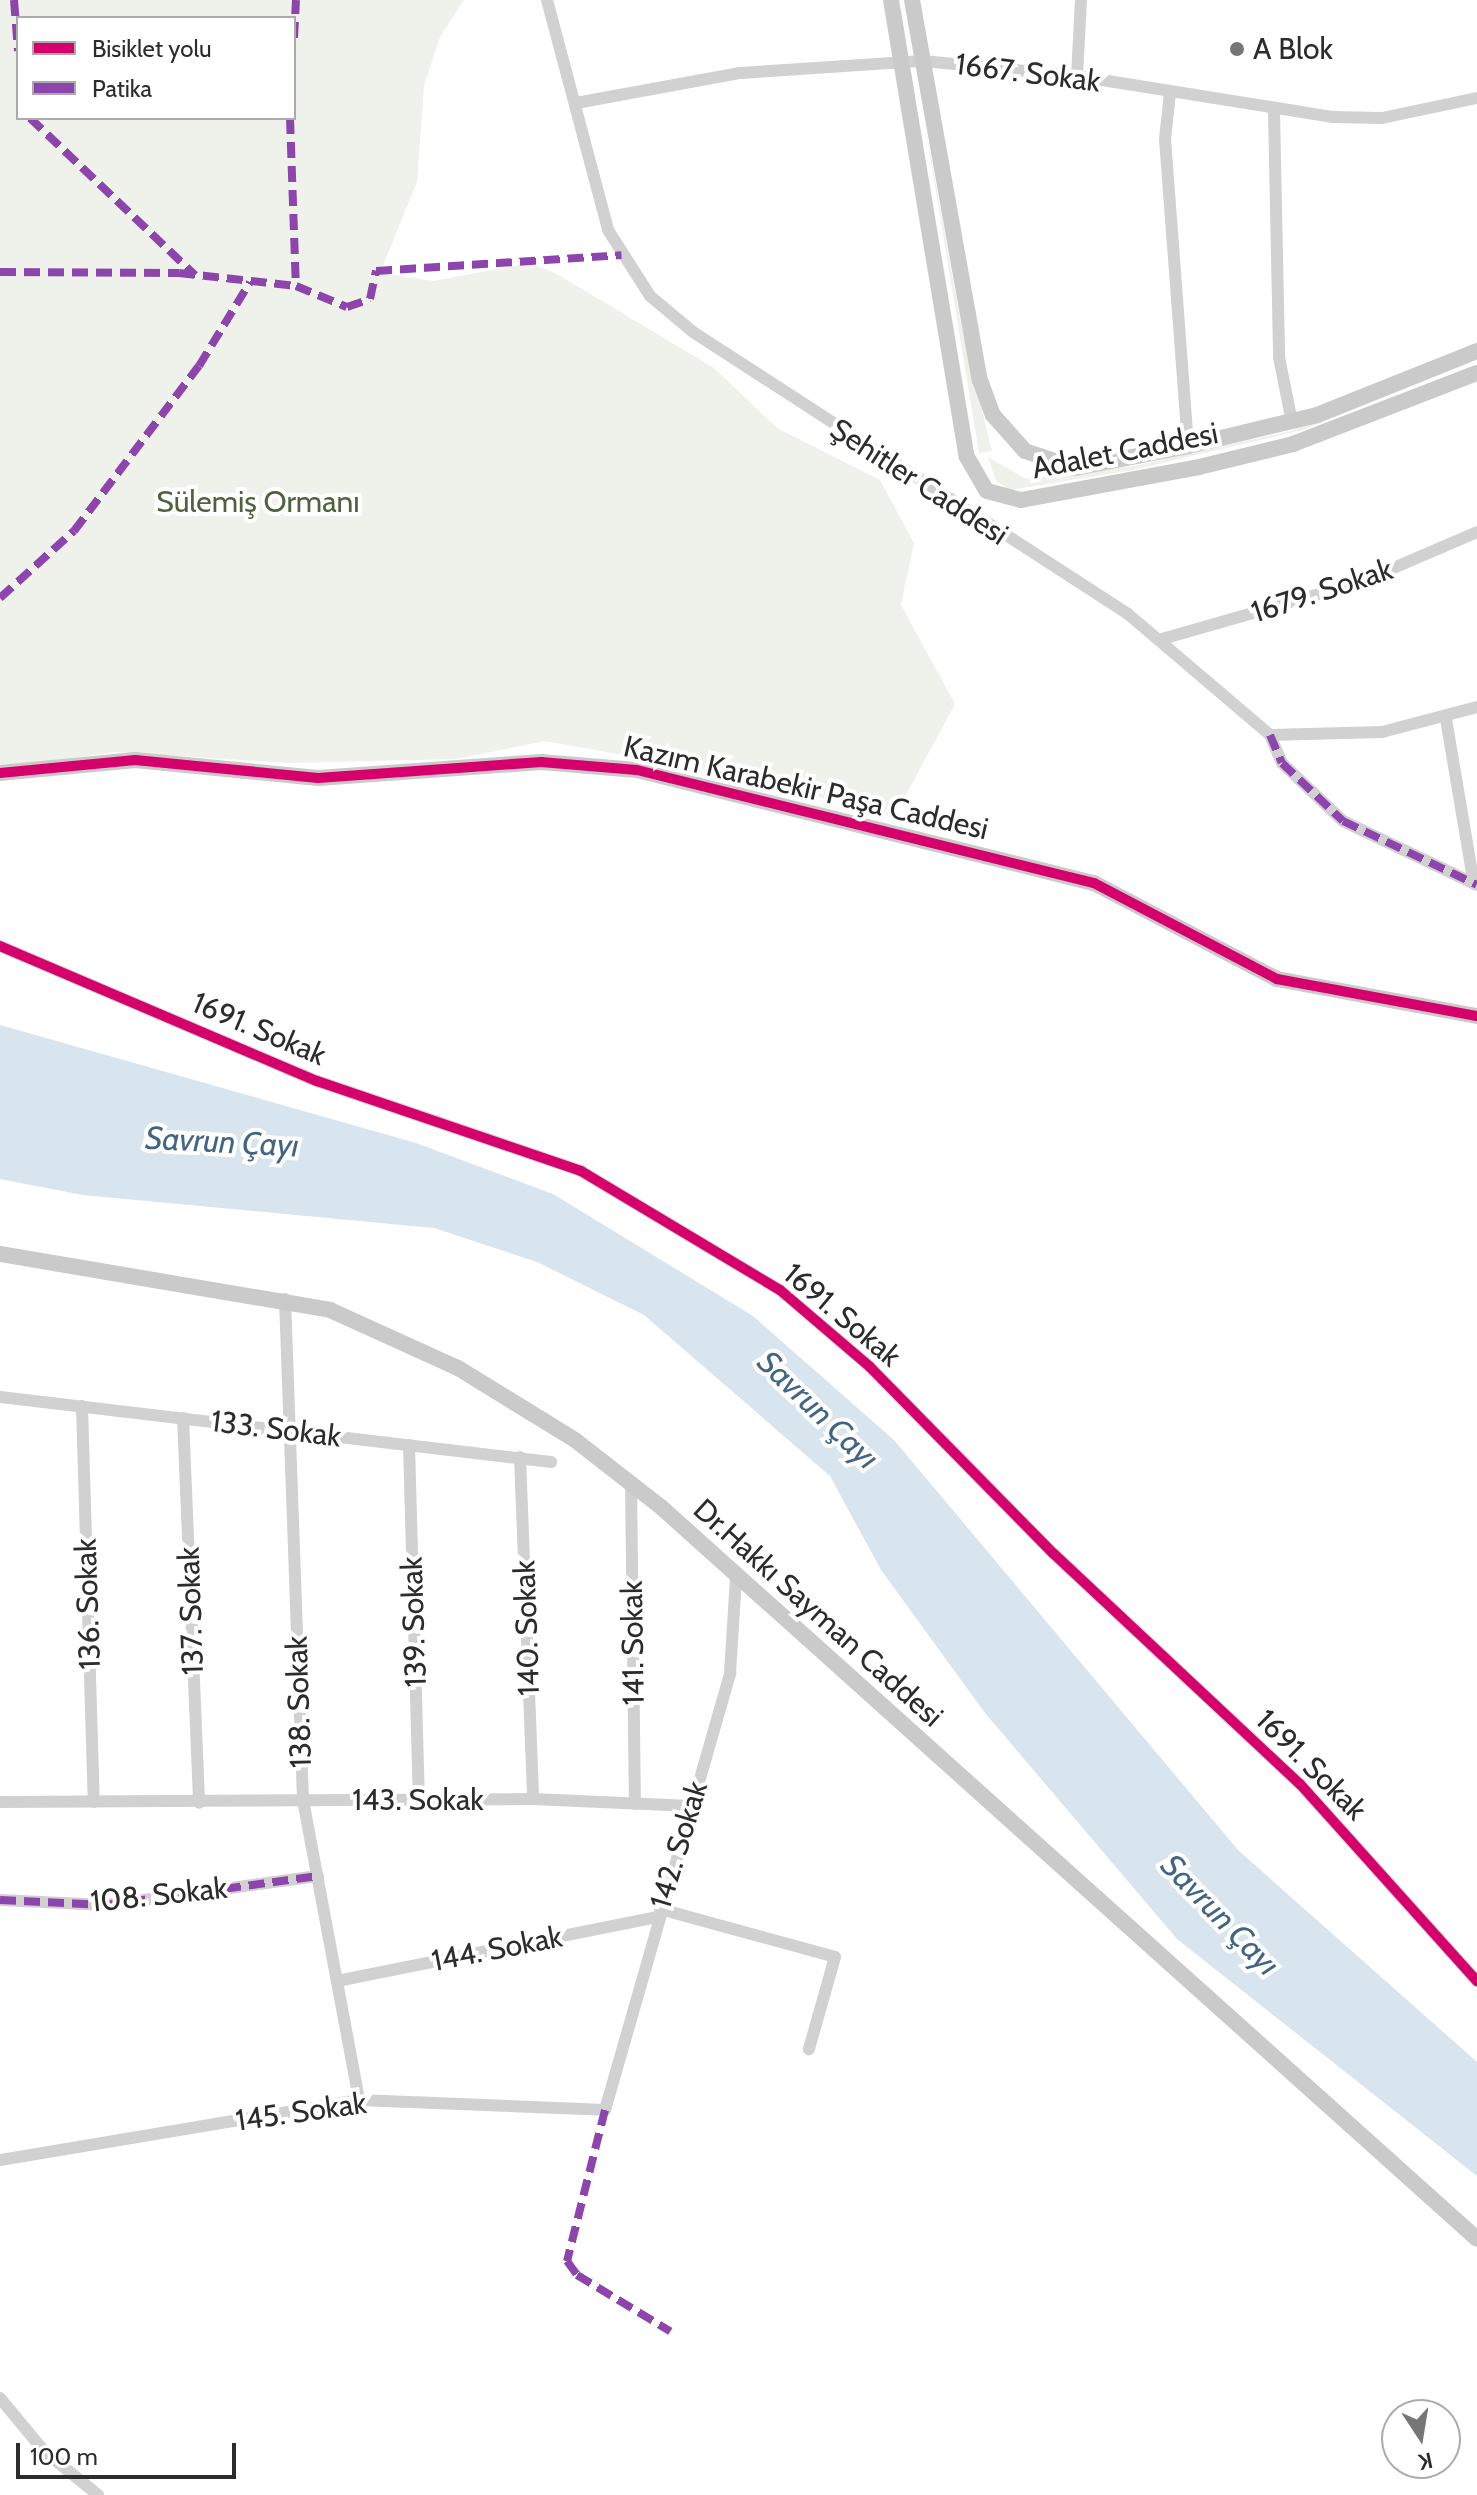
<!DOCTYPE html>
<meta charset="utf-8">
<style>
body{margin:0}
#map{position:relative;width:1477px;height:2495px;overflow:hidden;background:#fff;font-family:Cabin,sans-serif}
div>[style]{position:absolute}
.green>*{inset:0;background:#eef2eb}
.water>*{inset:0;background:#d8e4ee}
.street>*{height:12px;margin:-6px;padding:0 6px;transform-origin:6px;border-radius:6px;background:#d1d1d1}
.secondary>*{height:16px;margin:-8px;padding:0 8px;transform-origin:8px;border-radius:8px;background:#cacaca}
.quiet>*{height:8px;margin-top:-4px;transform-origin:0;background:repeating-linear-gradient(90deg,#8e44ad 0 16px,transparent 0 24px)}
.cycleway>*{height:10px;margin:-5px;padding:0 5px;transform-origin:5px;border-radius:5px;background:#d6006c}
.dots>*{width:22px;height:22px;translate:-50% -50%;box-sizing:border-box;border:4px solid #fff;border-radius:50%}
span{translate:-50% -50%;white-space:nowrap;text-align:center;line-height:1.15;-webkit-text-stroke:8px #fff;paint-order:stroke}
.poi-label{font-size:30px;color:#2c2c2c}
.left{translate:0 -50%;text-align:left}
.street-label{font-size:30px;color:#2c2c2c}
.park-label{font-size:30px;color:#4c633e}
.water-label{font-size:32px;color:#436585;font-style:italic}
.legend{position:absolute;left:16px;top:16px;width:280px;height:104px;box-sizing:border-box;background:#fff;border:2px solid #ababab;margin:0;padding:10px 14px;list-style:none;font-size:24px;color:#2c2c2c}
.legend li{display:flex;align-items:center;gap:16px;height:40px}
.legend b{width:40px;border:2px solid #ababab}
.north{position:absolute;left:1381px;top:2399px;width:80px;height:80px;box-sizing:border-box;background:#fff;border:2px solid #ababab;border-radius:50%;rotate:168deg;font-size:22px;font-weight:700;line-height:32px;text-align:center;color:#2c2c2c}
.north::after{content:'';display:block;margin:auto;width:28px;height:36px;background:#767676;clip-path:polygon(50% 0,100% 100%,50% 72%,0 100%)}
.scale{position:absolute;left:16px;top:2443px;width:220px;height:36px;box-sizing:border-box;border:4px solid #2c2c2c;border-top:0;padding-left:10px;font-size:24px;line-height:28px;white-space:nowrap;color:#2c2c2c;-webkit-text-stroke:6px #fff;paint-order:stroke}
</style>
<div id="map">
<div class="green">
<i style="clip-path:polygon(evenodd,0 0,464px 0,440px 37px,424px 86px,417px 182px,380px 273px,434px 281px,529px 263px,555px 273px,714px 368px,777px 428px,880px 480px,914px 543px,901px 605px,955px 704px,894px 817px,739px 776px,545px 741px,457px 759px,287px 763px,115px 752px,0 768px,0 0,18px 18px,294px 18px,294px 118px,18px 118px,18px 18px)"></i>
<i style="clip-path:polygon(921px 101px,962px 329px,992px 451px,979px 453px)"></i>
<i style="clip-path:polygon(1477px 360px,1303px 430px,1133px 470px,1010px 490px,996px 481px,988px 457px,1026px 479px,1139px 465px,1290px 431px)"></i>
</div>
<div class="water">
<i style="clip-path:polygon(0 1025px,416px 1143px,553px 1194px,753px 1316px,894px 1440px,1238px 1850px,1477px 2062px,1477px 2176px,1177px 1939px,985px 1713px,881px 1570px,830px 1476px,644px 1315px,537px 1262px,434px 1228px,83px 1195px,0 1179px)"></i>
</div>
<div class="street">
<i style="left:547px;top:0;width:238px;rotate:75.1deg"></i>
<i style="left:608px;top:230px;width:78px;rotate:57.5deg"></i>
<i style="left:650px;top:296px;width:56px;rotate:39.9deg"></i>
<i style="left:693px;top:332px;width:518px;rotate:32.95deg"></i>
<i style="left:1128px;top:614px;width:187px;rotate:40.4deg"></i>
<i style="left:1270px;top:735px;width:112px;rotate:-1.5deg"></i>
<i style="left:1382px;top:732px;width:98px;rotate:-14.7deg"></i>
<i style="left:1077px;top:76px;width:76px;rotate:-87deg"></i>
<i style="left:1170px;top:93px;width:46px;rotate:96.2deg"></i>
<i style="left:1165px;top:139px;width:308px;rotate:85.7deg"></i>
<i style="left:576px;top:103px;width:167px;rotate:-10.4deg"></i>
<i style="left:740px;top:73px;width:183px;rotate:-3.8deg"></i>
<i style="left:923px;top:61px;width:155px;rotate:5.6deg"></i>
<i style="left:1077px;top:76px;width:258px;rotate:9.1deg"></i>
<i style="left:1332px;top:117px;width:50px;rotate:1.1deg"></i>
<i style="left:1382px;top:118px;width:97px;rotate:-11.9deg"></i>
<i style="left:1274px;top:112px;width:245px;rotate:88.8deg"></i>
<i style="left:1279px;top:357px;width:66px;rotate:78.7deg"></i>
<i style="left:1162px;top:639px;width:207px;rotate:-16deg"></i>
<i style="left:1361px;top:582px;width:126px;rotate:-23.3deg"></i>
<i style="left:1446px;top:719px;width:167px;rotate:80.4deg"></i>
<i style="left:1270px;top:735px;width:30px;rotate:67deg"></i>
<i style="left:1282px;top:763px;width:84px;rotate:43.6deg"></i>
<i style="left:1343px;top:821px;width:148px;rotate:25.5deg"></i>
<i style="left:0;top:946px;width:345px;rotate:23.1deg"></i>
<i style="left:317px;top:1081px;width:279px;rotate:18.8deg"></i>
<i style="left:581px;top:1171px;width:232px;rotate:30.9deg"></i>
<i style="left:780px;top:1290px;width:118px;rotate:40.5deg"></i>
<i style="left:870px;top:1367px;width:262px;rotate:45.5deg"></i>
<i style="left:1054px;top:1554px;width:337px;rotate:43.1deg"></i>
<i style="left:1300px;top:1784px;width:265px;rotate:48.1deg"></i>
<i style="left:285px;top:1299px;width:501px;rotate:87.94deg"></i>
<i style="left:303px;top:1800px;width:305px;rotate:79.4deg"></i>
<i style="left:0;top:1397px;width:555px;rotate:6.73deg"></i>
<i style="left:82px;top:1406px;width:396px;rotate:88.3deg"></i>
<i style="left:183px;top:1418px;width:385px;rotate:87.6deg"></i>
<i style="left:409px;top:1445px;width:355px;rotate:88.4deg"></i>
<i style="left:520px;top:1457px;width:342px;rotate:87.8deg"></i>
<i style="left:631px;top:1482px;width:322px;rotate:89.3deg"></i>
<i style="left:0;top:1802px;width:533px;rotate:-0.32deg"></i>
<i style="left:533px;top:1799px;width:158px;rotate:2.5deg"></i>
<i style="left:0;top:1900px;width:106px;rotate:2.7deg"></i>
<i style="left:106px;top:1905px;width:214px;rotate:-7.8deg"></i>
<i style="left:660px;top:1909px;width:181px;rotate:15.3deg"></i>
<i style="left:835px;top:1957px;width:96px;rotate:105.8deg"></i>
<i style="left:337px;top:1981px;width:326px;rotate:-11.3deg"></i>
<i style="left:0;top:2160px;width:364px;rotate:-9.5deg"></i>
<i style="left:359px;top:2100px;width:246px;rotate:2.3deg"></i>
<i style="left:605px;top:2110px;width:455px;rotate:-74deg"></i>
<i style="left:730px;top:1673px;width:96px;rotate:-86.4deg"></i>
<i style="left:0;top:2398px;width:69px;rotate:50.3deg"></i>
<i style="left:44px;top:2451px;width:70px;rotate:39.2deg"></i>
</div>
<div class="secondary">
<i style="left:891px;top:0;width:463px;rotate:80.6deg"></i>
<i style="left:967px;top:457px;width:39px;rotate:60deg"></i>
<i style="left:987px;top:491px;width:35px;rotate:15deg"></i>
<i style="left:1021px;top:500px;width:181px;rotate:-10.5deg"></i>
<i style="left:1199px;top:467px;width:97px;rotate:-13.7deg"></i>
<i style="left:1293px;top:444px;width:197px;rotate:-21.1deg"></i>
<i style="left:912px;top:0;width:386px;rotate:79.9deg"></i>
<i style="left:980px;top:380px;width:37px;rotate:70deg"></i>
<i style="left:993px;top:415px;width:48px;rotate:48.4deg"></i>
<i style="left:1025px;top:451px;width:53px;rotate:18.8deg"></i>
<i style="left:1075px;top:468px;width:115px;rotate:-11deg"></i>
<i style="left:1188px;top:446px;width:133px;rotate:-13.5deg"></i>
<i style="left:1317px;top:415px;width:172px;rotate:-21.8deg"></i>
<i style="left:0;top:773px;width:136px;rotate:-5.5deg"></i>
<i style="left:135px;top:760px;width:184px;rotate:5.6deg"></i>
<i style="left:318px;top:778px;width:224px;rotate:-4.1deg"></i>
<i style="left:541px;top:762px;width:96px;rotate:4.8deg"></i>
<i style="left:637px;top:770px;width:471px;rotate:13.9deg"></i>
<i style="left:1094px;top:883px;width:207px;rotate:27.7deg"></i>
<i style="left:1277px;top:979px;width:203px;rotate:10.5deg"></i>
<i style="left:0;top:1254px;width:335px;rotate:9.6deg"></i>
<i style="left:330px;top:1310px;width:141px;rotate:24.4deg"></i>
<i style="left:458px;top:1368px;width:137px;rotate:31.6deg"></i>
<i style="left:575px;top:1440px;width:109px;rotate:37.9deg"></i>
<i style="left:661px;top:1507px;width:1096px;rotate:41.89deg"></i>
</div>
<div class="quiet">
<i style="left:14px;top:0;width:51px;rotate:85.5deg"></i>
<i style="left:294px;top:38px;width:38px;rotate:-87deg"></i>
<i style="left:30px;top:118px;width:228px;rotate:43.6deg"></i>
<i style="left:290px;top:118px;width:168px;rotate:88deg"></i>
<i style="left:0;top:272px;width:179px;rotate:0.3deg"></i>
<i style="left:179px;top:273px;width:118px;rotate:6.3deg"></i>
<i style="left:296px;top:286px;width:55px;rotate:22.4deg"></i>
<i style="left:347px;top:307px;width:24px;rotate:-19deg"></i>
<i style="left:370px;top:299px;width:29px;rotate:-78deg"></i>
<i style="left:376px;top:271px;width:246px;rotate:-3.7deg"></i>
<i style="left:0;top:598px;width:100px;rotate:-42.2deg"></i>
<i style="left:74px;top:531px;width:207px;rotate:-52.9deg"></i>
<i style="left:199px;top:366px;width:98px;rotate:-58.7deg"></i>
<i style="left:1270px;top:735px;width:30px;rotate:67deg"></i>
<i style="left:1282px;top:763px;width:84px;rotate:43.6deg"></i>
<i style="left:1343px;top:821px;width:148px;rotate:25.5deg"></i>
<i style="left:0;top:1900px;width:106px;rotate:2.7deg"></i>
<i style="left:106px;top:1905px;width:214px;rotate:-7.8deg"></i>
<i style="left:605px;top:2110px;width:156px;rotate:104.1deg"></i>
<i style="left:567px;top:2261px;width:17px;rotate:54deg"></i>
<i style="left:577px;top:2275px;width:109px;rotate:31.1deg"></i>
</div>
<div class="cycleway">
<i style="left:0;top:773px;width:136px;rotate:-5.5deg"></i>
<i style="left:135px;top:760px;width:184px;rotate:5.6deg"></i>
<i style="left:318px;top:778px;width:224px;rotate:-4.1deg"></i>
<i style="left:541px;top:762px;width:96px;rotate:4.8deg"></i>
<i style="left:637px;top:770px;width:471px;rotate:13.9deg"></i>
<i style="left:1094px;top:883px;width:207px;rotate:27.7deg"></i>
<i style="left:1277px;top:979px;width:203px;rotate:10.5deg"></i>
<i style="left:0;top:946px;width:345px;rotate:23.1deg"></i>
<i style="left:317px;top:1081px;width:279px;rotate:18.8deg"></i>
<i style="left:581px;top:1171px;width:232px;rotate:30.9deg"></i>
<i style="left:780px;top:1290px;width:118px;rotate:40.5deg"></i>
<i style="left:870px;top:1367px;width:262px;rotate:45.5deg"></i>
<i style="left:1054px;top:1554px;width:337px;rotate:43.1deg"></i>
<i style="left:1300px;top:1784px;width:265px;rotate:48.1deg"></i>
</div>
<div class="dots">
<i style="left:1237px;top:49px;background:#767676"></i>
</div>
<div class="poi-label">
<span class="left" style="left:1253px;top:49px">A Blok</span>
</div>
<div class="street-label">
<span style="left:1028px;top:73px;rotate:7deg">1667. Sokak</span>
<span style="left:1125px;top:451px;rotate:-11deg">Adalet Caddesi</span>
<span style="left:919px;top:482px;rotate:33deg">Şehitler Caddesi</span>
<span style="left:1322px;top:591px;rotate:-18deg">1679. Sokak</span>
<span style="left:806px;top:788px;rotate:13deg">Kazım Karabekir Paşa Caddesi</span>
<span style="left:259px;top:1029px;rotate:23deg">1691. Sokak</span>
<span style="left:842px;top:1315px;rotate:40deg">1691. Sokak</span>
<span style="left:276px;top:1429px;rotate:7deg">133. Sokak</span>
<span style="left:88px;top:1604px;rotate:-92deg">136. Sokak</span>
<span style="left:191px;top:1611px;rotate:-92deg">137. Sokak</span>
<span style="left:818px;top:1613px;rotate:42deg">Dr.Hakkı Sayman Caddesi</span>
<span style="left:414px;top:1622px;rotate:-92deg">139. Sokak</span>
<span style="left:527px;top:1628px;rotate:-92deg">140. Sokak</span>
<span style="left:633px;top:1643px;rotate:-91deg">141. Sokak</span>
<span style="left:299px;top:1702px;rotate:-92deg">138. Sokak</span>
<span style="left:1311px;top:1765px;rotate:45deg">1691. Sokak</span>
<span style="left:418px;top:1800px">143. Sokak</span>
<span style="left:679px;top:1845px;rotate:-73deg">142. Sokak</span>
<span style="left:159px;top:1895px;rotate:-6deg">108. Sokak</span>
<span style="left:497px;top:1949px;rotate:-11deg">144. Sokak</span>
<span style="left:301px;top:2112px;rotate:-8deg">145. Sokak</span>
</div>
<div class="park-label">
<span style="left:258px;top:502px">Sülemiş Ormanı</span>
</div>
<div class="water-label">
<span style="left:222px;top:1142px;rotate:3deg">Savrun Çayı</span>
<span style="left:818px;top:1410px;rotate:44deg">Savrun Çayı</span>
<span style="left:1220px;top:1915px;rotate:46deg">Savrun Çayı</span>
</div>
<ul class="legend">
<li><b style="height:10px;background:#d6006c"></b>Bisiklet yolu</li>
<li><b style="height:10px;background:#8e44ad"></b>Patika</li>
</ul>
<div class="north">K</div>
<div class="scale">100 m</div>
</div>
